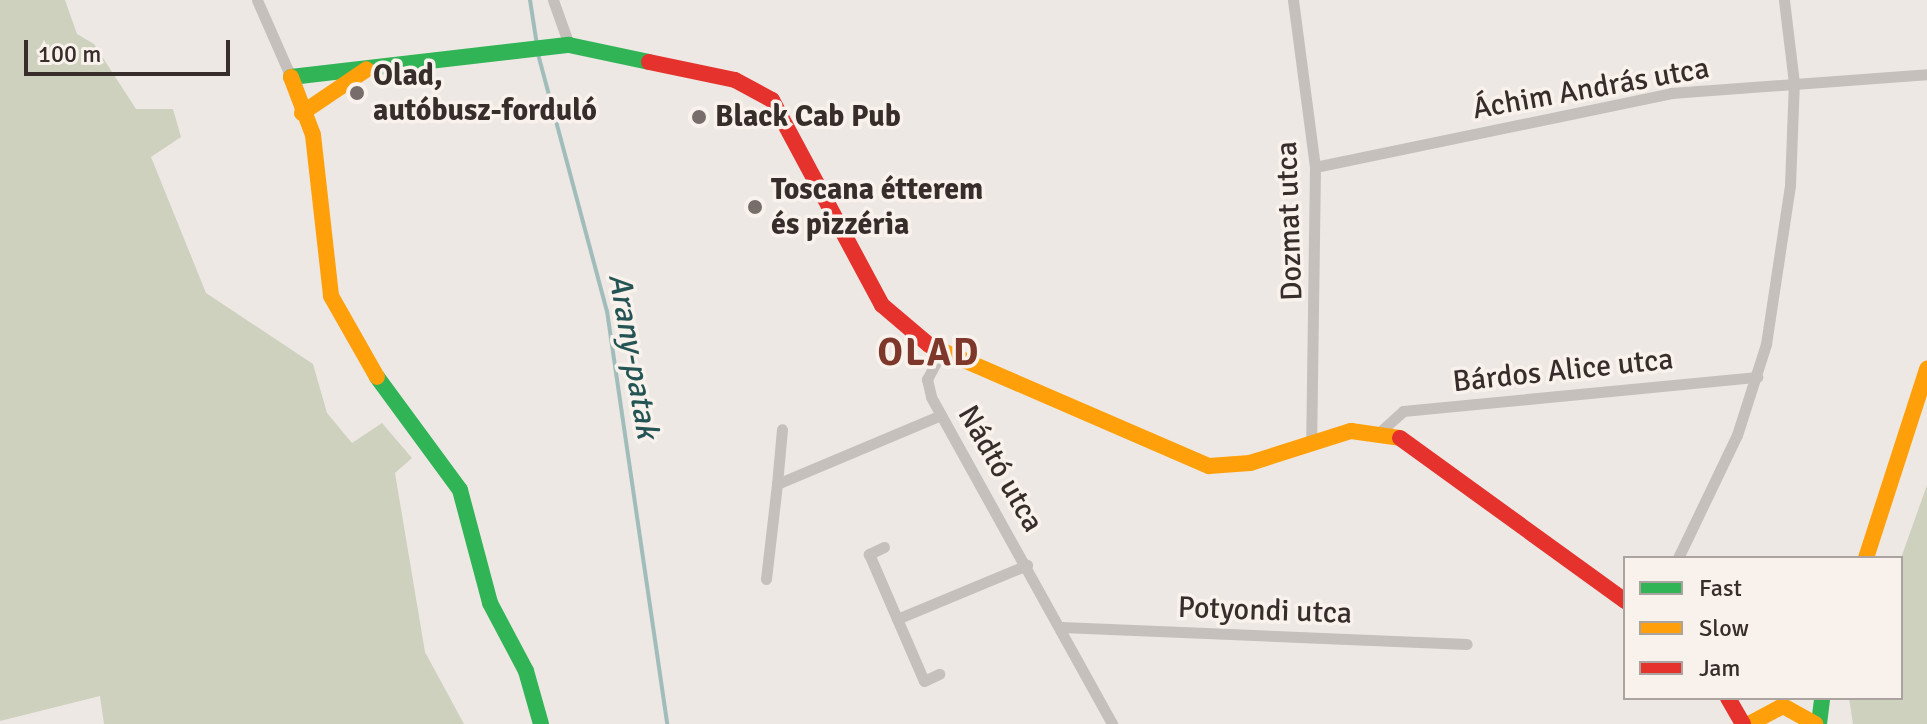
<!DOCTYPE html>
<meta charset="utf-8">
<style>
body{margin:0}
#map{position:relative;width:1927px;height:724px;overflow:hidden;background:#ede8e4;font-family:Signika,sans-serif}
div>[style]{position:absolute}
.green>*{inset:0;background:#cfd1bf}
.stream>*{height:4px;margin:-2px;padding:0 2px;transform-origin:2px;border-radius:2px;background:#a1bdbb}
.street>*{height:11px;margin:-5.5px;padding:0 5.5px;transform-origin:5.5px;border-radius:5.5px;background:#c6c0bc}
.fast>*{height:16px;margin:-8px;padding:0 8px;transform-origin:8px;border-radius:8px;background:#30b455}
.slow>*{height:16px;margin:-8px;padding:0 8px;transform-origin:8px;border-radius:8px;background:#ff9f0a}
.jam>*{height:16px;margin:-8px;padding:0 8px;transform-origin:8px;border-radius:8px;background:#e5322d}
.dots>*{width:22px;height:22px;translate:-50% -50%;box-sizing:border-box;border:4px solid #f9f2ec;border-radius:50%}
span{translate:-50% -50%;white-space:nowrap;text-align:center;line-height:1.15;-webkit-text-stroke:7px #f9f2ec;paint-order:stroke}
.poi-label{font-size:30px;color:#372d2b;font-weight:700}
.left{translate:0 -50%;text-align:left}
.street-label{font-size:30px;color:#372d2b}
.water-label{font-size:32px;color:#245554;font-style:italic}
.district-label{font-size:38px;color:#7e382b;font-weight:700;letter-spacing:2px}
.legend{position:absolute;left:1623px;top:556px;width:280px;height:144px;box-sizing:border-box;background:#f9f2ec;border:2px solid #aba39f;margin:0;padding:10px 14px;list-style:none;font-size:24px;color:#372d2b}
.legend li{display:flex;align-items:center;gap:16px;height:40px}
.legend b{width:40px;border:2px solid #aba39f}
.scale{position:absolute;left:24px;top:40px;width:206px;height:36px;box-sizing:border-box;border:4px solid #372d2b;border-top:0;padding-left:10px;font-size:24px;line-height:28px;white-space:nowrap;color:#372d2b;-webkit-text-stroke:6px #f9f2ec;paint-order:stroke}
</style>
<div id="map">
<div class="green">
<i style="clip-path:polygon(0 0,65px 0,77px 34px,94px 44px,136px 109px,173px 109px,181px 137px,151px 157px,206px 293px,313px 364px,327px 413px,352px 443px,382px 423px,412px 458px,395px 473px,425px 652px,464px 724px,104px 724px,100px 696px,0 721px)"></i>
<i style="clip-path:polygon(1927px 485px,1927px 724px,1853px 724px,1849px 698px,1901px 698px,1901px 558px)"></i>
</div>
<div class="stream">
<i style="left:530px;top:0;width:46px;rotate:81.2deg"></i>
<i style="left:538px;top:54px;width:266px;rotate:75deg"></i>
<i style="left:607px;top:311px;width:417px;rotate:81.7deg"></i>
</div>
<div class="street">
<i style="left:257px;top:0;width:82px;rotate:66.3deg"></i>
<i style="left:553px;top:0;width:48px;rotate:70.4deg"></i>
<i style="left:1293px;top:0;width:168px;rotate:82.5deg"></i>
<i style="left:1315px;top:167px;width:273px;rotate:90.8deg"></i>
<i style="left:1315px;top:167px;width:364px;rotate:-11.7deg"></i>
<i style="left:1671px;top:93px;width:257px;rotate:-4.2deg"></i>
<i style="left:941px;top:353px;width:30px;rotate:118deg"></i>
<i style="left:927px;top:379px;width:18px;rotate:77deg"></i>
<i style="left:931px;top:397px;width:374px;rotate:61deg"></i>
<i style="left:1381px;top:431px;width:30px;rotate:-42deg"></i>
<i style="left:1403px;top:411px;width:356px;rotate:-5.5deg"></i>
<i style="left:777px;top:484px;width:55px;rotate:-84.8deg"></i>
<i style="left:884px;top:547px;width:17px;rotate:155deg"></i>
<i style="left:869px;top:554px;width:138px;rotate:66.6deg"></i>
<i style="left:924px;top:681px;width:17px;rotate:-25deg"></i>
<i style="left:1678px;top:558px;width:136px;rotate:-64.4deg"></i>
<i style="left:1737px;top:435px;width:96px;rotate:-72.3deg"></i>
<i style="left:1766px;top:344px;width:161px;rotate:-81.4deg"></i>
<i style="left:1790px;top:185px;width:102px;rotate:-87.8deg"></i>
<i style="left:1794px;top:83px;width:84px;rotate:-96.9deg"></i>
<i style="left:766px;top:579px;width:96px;rotate:-83.4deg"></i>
<i style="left:777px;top:484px;width:178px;rotate:-22.8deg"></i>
<i style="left:897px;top:619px;width:141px;rotate:-22.6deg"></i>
<i style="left:1062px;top:627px;width:405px;rotate:2.4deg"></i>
</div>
<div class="fast">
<i style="left:291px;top:77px;width:280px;rotate:-6.6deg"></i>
<i style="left:569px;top:45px;width:82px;rotate:12deg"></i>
<i style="left:377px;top:377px;width:140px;rotate:53.7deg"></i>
<i style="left:460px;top:490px;width:117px;rotate:75.1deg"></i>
<i style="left:490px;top:603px;width:77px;rotate:62.1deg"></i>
<i style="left:526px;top:671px;width:55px;rotate:74.2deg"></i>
<i style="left:1819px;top:724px;width:26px;rotate:-83deg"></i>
</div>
<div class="slow">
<i style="left:291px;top:77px;width:62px;rotate:69.2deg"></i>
<i style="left:313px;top:135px;width:162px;rotate:83.6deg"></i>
<i style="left:331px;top:296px;width:93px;rotate:60.4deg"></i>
<i style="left:302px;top:113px;width:78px;rotate:-34.1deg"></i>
<i style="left:929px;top:345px;width:305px;rotate:23.4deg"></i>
<i style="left:1209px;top:466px;width:41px;rotate:-4.2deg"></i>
<i style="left:1250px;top:463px;width:106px;rotate:-17.6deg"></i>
<i style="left:1351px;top:431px;width:49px;rotate:8.1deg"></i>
<i style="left:1866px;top:558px;width:199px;rotate:-72.1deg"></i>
<i style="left:1749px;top:724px;width:38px;rotate:-28deg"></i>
<i style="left:1783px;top:706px;width:37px;rotate:29deg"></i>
</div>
<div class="jam">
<i style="left:649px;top:62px;width:88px;rotate:11.8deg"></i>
<i style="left:735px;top:80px;width:42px;rotate:28.4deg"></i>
<i style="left:772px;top:100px;width:233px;rotate:61.8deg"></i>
<i style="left:882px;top:305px;width:62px;rotate:40.4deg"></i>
<i style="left:1400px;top:438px;width:278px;rotate:35.9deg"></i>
<i style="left:1728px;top:698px;width:30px;rotate:60deg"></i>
</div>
<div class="dots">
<i style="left:357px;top:93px;background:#776e6c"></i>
<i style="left:699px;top:117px;background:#776e6c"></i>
<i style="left:755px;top:207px;background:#776e6c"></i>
</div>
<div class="poi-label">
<span class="left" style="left:373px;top:93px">Olad,<br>autóbusz-forduló</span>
<span class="left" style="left:715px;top:117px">Black Cab Pub</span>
<span class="left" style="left:771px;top:207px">Toscana étterem<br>és pizzéria</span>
</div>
<div class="street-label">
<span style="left:1591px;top:89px;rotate:-10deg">Áchim András utca</span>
<span style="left:1290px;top:221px;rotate:-92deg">Dozmat utca</span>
<span style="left:1563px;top:371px;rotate:-6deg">Bárdos Alice utca</span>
<span style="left:1000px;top:469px;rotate:60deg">Nádtó utca</span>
<span style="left:1265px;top:611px;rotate:2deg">Potyondi utca</span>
</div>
<div class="water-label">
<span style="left:633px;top:356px;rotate:80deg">Arany-patak</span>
</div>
<div class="district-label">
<span style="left:929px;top:353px">OLAD</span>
</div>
<ul class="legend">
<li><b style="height:10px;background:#30b455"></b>Fast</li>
<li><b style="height:10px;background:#ff9f0a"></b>Slow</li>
<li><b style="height:10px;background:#e5322d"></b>Jam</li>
</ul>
<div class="scale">100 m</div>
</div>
